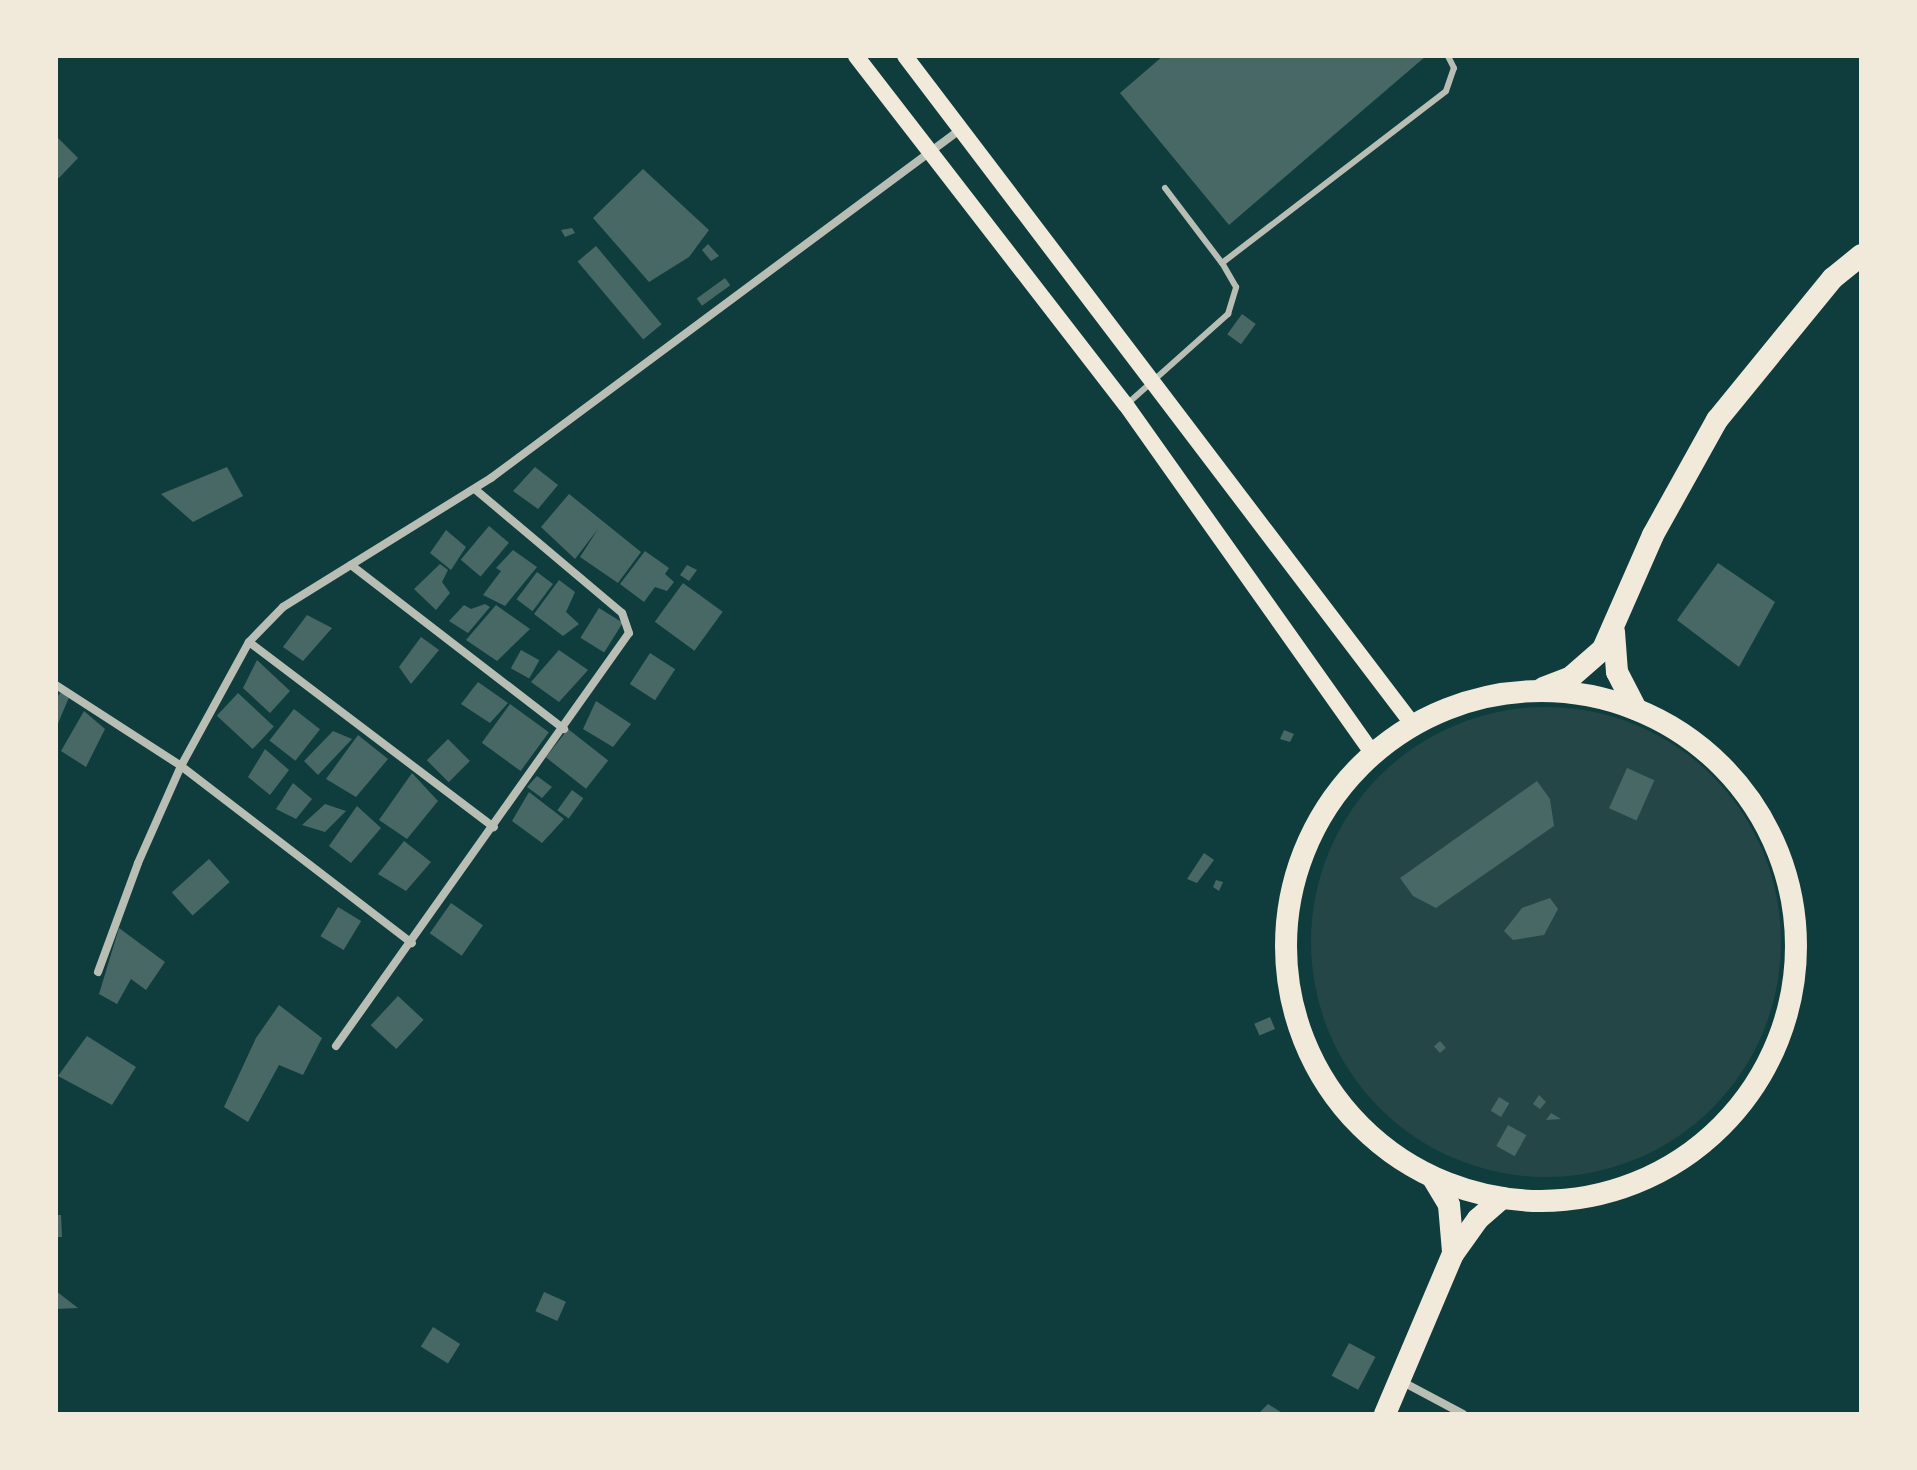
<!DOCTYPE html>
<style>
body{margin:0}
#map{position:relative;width:1917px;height:1470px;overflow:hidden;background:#0f3d3e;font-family:"Source Serif 4",serif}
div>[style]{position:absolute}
.green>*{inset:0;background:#244646}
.round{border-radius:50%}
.building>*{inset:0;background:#486865;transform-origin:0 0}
.service>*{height:6px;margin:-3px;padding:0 3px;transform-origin:3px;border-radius:3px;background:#b8beb3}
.minor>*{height:8px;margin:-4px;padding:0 4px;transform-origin:4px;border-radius:4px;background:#b8beb3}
.secondary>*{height:16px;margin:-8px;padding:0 8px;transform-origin:8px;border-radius:8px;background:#f1e9da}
.trunk>*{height:22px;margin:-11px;padding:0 11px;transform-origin:11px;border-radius:11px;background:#f1e9da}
.trunk>.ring{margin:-11px;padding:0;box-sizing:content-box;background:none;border:22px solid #f1e9da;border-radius:50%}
span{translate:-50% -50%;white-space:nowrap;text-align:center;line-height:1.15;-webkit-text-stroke:7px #f1e9da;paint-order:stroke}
.frame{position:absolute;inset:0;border:58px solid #f1e9da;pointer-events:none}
</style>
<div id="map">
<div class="green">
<i class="round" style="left:1311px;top:707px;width:470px;height:470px"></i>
</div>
<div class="building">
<i style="clip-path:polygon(1163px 56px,1426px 56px,1229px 225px,1120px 93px)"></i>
<i style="clip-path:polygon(56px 136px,78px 158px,59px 178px,56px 175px)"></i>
<i style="clip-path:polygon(643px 169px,709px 230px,689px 257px,649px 282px,593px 218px)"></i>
<i style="clip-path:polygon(572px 228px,575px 233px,565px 237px,561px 230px)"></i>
<i style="clip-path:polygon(708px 244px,719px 256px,711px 261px,702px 250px)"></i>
<i style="left:596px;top:246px;width:102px;height:24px;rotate:50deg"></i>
<i style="left:725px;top:278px;width:9px;height:35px;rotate:54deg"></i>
<i style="left:1242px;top:314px;width:17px;height:25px;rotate:36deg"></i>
<i style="clip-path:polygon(227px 467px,243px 496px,193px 522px,161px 494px)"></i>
<i style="clip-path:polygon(535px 467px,558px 485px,538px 509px,513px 491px)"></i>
<i style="clip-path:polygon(569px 494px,641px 552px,618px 583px,580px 557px,598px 529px,575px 559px,541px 527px)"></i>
<i style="left:489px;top:526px;width:26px;height:44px;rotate:40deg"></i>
<i style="clip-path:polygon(446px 530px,466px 547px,451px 570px,430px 553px)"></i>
<i style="clip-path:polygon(513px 550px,537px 567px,505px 606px,483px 595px,501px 571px,496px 568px)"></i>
<i style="clip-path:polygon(645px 551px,669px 568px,665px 574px,674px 582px,667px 591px,655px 587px,644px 602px,620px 584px)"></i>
<i style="clip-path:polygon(1718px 563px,1775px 602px,1739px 667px,1677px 620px)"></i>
<i style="clip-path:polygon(440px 564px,448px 570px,442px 582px,450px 593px,436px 610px,414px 589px)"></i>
<i style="clip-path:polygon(687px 565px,697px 570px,689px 581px,680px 575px)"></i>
<i style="left:537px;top:572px;width:20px;height:34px;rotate:37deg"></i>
<i style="clip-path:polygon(559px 580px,575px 592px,566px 612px,579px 624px,563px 636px,534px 614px)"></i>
<i style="left:683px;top:583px;width:49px;height:48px;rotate:36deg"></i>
<i style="clip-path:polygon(485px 604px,490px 607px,468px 633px,449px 621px,464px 605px,471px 609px)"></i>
<i style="clip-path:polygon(496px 605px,530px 629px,497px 661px,466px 640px)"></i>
<i style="left:599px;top:608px;width:28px;height:35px;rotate:32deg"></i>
<i style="clip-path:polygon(307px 615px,332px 628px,303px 661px,283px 647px)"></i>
<i style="clip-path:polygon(421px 637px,439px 650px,411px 684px,399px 667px)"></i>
<i style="left:521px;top:650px;width:21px;height:21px;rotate:29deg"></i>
<i style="clip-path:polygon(559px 650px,588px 670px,559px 702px,531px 682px)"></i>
<i style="left:650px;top:653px;width:30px;height:37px;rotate:33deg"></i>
<i style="clip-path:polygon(257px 660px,290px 691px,270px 713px,243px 688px)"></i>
<i style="clip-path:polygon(478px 682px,508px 703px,490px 723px,461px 704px)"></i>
<i style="clip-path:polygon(60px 693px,70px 695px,56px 728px,56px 699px)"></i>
<i style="left:238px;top:693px;width:49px;height:31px;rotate:43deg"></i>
<i style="clip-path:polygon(596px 701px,631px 724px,613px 747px,583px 729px)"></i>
<i style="left:510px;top:704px;width:48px;height:48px;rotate:36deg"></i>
<i style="left:294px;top:709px;width:33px;height:40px;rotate:38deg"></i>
<i style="clip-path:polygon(84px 711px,105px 729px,86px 767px,61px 751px)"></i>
<i style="left:568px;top:729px;width:51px;height:36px;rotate:38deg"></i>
<i style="clip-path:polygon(1284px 730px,1294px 734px,1290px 742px,1280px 739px)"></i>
<i style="clip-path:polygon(333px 731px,352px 739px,318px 775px,304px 761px)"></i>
<i style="clip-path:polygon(358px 735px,388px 759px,356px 797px,326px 779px)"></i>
<i style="left:448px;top:739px;width:31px;height:30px;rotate:45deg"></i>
<i style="clip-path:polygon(265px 749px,289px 770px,270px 795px,248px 777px)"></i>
<i style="left:1627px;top:768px;width:30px;height:44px;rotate:24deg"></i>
<i style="clip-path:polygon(412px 773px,438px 801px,407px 839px,379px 820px)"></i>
<i style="clip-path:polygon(537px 776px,552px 787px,542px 798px,527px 787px)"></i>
<i style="clip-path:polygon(1537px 781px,1550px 799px,1554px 826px,1436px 908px,1413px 896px,1400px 878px)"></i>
<i style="clip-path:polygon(293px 783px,312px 799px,296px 819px,276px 809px)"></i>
<i style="left:572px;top:790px;width:14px;height:25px;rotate:36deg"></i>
<i style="clip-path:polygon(529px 792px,564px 819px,542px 843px,512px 821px)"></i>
<i style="clip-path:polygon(325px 804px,346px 811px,325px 832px,302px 825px)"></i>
<i style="clip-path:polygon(357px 806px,381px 828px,351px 863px,329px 846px)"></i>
<i style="clip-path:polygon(404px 841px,431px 862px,406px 891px,378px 874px)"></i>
<i style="clip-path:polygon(1204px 853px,1214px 860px,1197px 883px,1187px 879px)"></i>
<i style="left:209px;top:859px;width:31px;height:50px;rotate:48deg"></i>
<i style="clip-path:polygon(1216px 880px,1223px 882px,1219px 891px,1213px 887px)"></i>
<i style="clip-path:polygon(1550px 898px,1558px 909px,1544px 935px,1513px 940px,1504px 931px,1522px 908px)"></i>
<i style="left:451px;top:903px;width:39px;height:37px;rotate:35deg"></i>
<i style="left:338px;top:907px;width:27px;height:34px;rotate:31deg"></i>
<i style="clip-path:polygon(119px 928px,165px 962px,146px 990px,131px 979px,117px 1004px,99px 994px)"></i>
<i style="left:398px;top:996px;width:35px;height:40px;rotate:43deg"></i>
<i style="clip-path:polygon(279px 1005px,322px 1038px,303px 1075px,279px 1065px,248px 1122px,224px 1107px,256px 1038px)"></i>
<i style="left:1270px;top:1017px;width:13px;height:17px;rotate:67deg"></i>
<i style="clip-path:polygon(87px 1036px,136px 1067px,112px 1105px,58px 1076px)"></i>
<i style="left:1440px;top:1041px;width:9px;height:8px;rotate:49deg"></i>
<i style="clip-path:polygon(1539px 1095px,1546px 1102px,1540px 1109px,1533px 1104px)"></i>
<i style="left:1499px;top:1097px;width:12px;height:16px;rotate:31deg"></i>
<i style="clip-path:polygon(1551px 1113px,1561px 1119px,1546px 1120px)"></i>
<i style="left:1508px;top:1125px;width:21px;height:24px;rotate:29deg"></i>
<i style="clip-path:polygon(56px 1215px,61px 1215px,62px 1237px,56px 1237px)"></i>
<i style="clip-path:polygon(56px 1291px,78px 1308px,56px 1309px)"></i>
<i style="left:544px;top:1292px;width:24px;height:21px;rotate:24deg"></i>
<i style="left:433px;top:1327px;width:32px;height:23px;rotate:32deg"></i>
<i style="left:1349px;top:1343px;width:30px;height:37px;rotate:28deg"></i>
<i style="clip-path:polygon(1268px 1404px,1284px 1414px,1258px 1414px)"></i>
</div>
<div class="service">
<i style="left:1165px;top:188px;width:94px;rotate:52.8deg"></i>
<i style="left:1222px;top:263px;width:282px;rotate:-37.5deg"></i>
<i style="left:1446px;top:91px;width:24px;rotate:-71deg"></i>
<i style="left:1454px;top:68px;width:13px;rotate:-117deg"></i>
<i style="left:1126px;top:405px;width:137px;rotate:-41.7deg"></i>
<i style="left:1228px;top:314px;width:28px;rotate:-73deg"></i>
<i style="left:1236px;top:287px;width:28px;rotate:-120deg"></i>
</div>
<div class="minor">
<i style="left:351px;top:565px;width:269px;rotate:37.6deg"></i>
<i style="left:249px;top:642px;width:307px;rotate:37.1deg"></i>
<i style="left:56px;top:685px;width:149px;rotate:32.9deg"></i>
<i style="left:181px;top:766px;width:291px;rotate:37.5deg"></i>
<i style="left:98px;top:972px;width:116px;rotate:-69.8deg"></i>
<i style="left:138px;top:863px;width:106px;rotate:-66.1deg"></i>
<i style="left:181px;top:766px;width:141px;rotate:-61.3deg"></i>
<i style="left:249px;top:642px;width:49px;rotate:-45.8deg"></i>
<i style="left:283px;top:607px;width:245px;rotate:-31.8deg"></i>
<i style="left:491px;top:478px;width:585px;rotate:-36.6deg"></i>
<i style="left:336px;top:1046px;width:506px;rotate:-54.65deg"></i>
<i style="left:629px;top:633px;width:21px;rotate:-109deg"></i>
<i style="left:622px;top:613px;width:192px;rotate:-139.9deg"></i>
<i style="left:1401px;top:1381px;width:70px;rotate:28deg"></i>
</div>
<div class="secondary">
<i style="left:856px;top:56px;width:441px;rotate:52.3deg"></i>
<i style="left:1126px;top:405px;width:428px;rotate:54.7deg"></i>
<i style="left:905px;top:56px;width:841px;rotate:52.78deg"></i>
</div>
<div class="trunk">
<i style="left:1614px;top:632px;width:40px;rotate:85.7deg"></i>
<i style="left:1617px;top:672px;width:42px;rotate:62.8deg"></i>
<i style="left:1543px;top:688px;width:30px;rotate:-21deg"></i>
<i style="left:1571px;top:677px;width:43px;rotate:-41.2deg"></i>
<i style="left:1603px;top:649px;width:124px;rotate:-66.3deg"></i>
<i style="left:1653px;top:535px;width:132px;rotate:-60.9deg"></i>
<i style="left:1717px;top:420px;width:183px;rotate:-50.8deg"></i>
<i style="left:1833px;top:278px;width:36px;rotate:-39deg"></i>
<i class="ring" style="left:1286px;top:691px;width:488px;height:488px"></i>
<i style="left:1433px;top:1178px;width:31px;rotate:59deg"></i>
<i style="left:1449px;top:1205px;width:47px;rotate:85.1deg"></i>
<i style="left:1385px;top:1414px;width:174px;rotate:-67deg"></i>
<i style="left:1453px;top:1254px;width:43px;rotate:-54.5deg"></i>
<i style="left:1478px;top:1219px;width:32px;rotate:-41deg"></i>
</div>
<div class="frame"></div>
</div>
